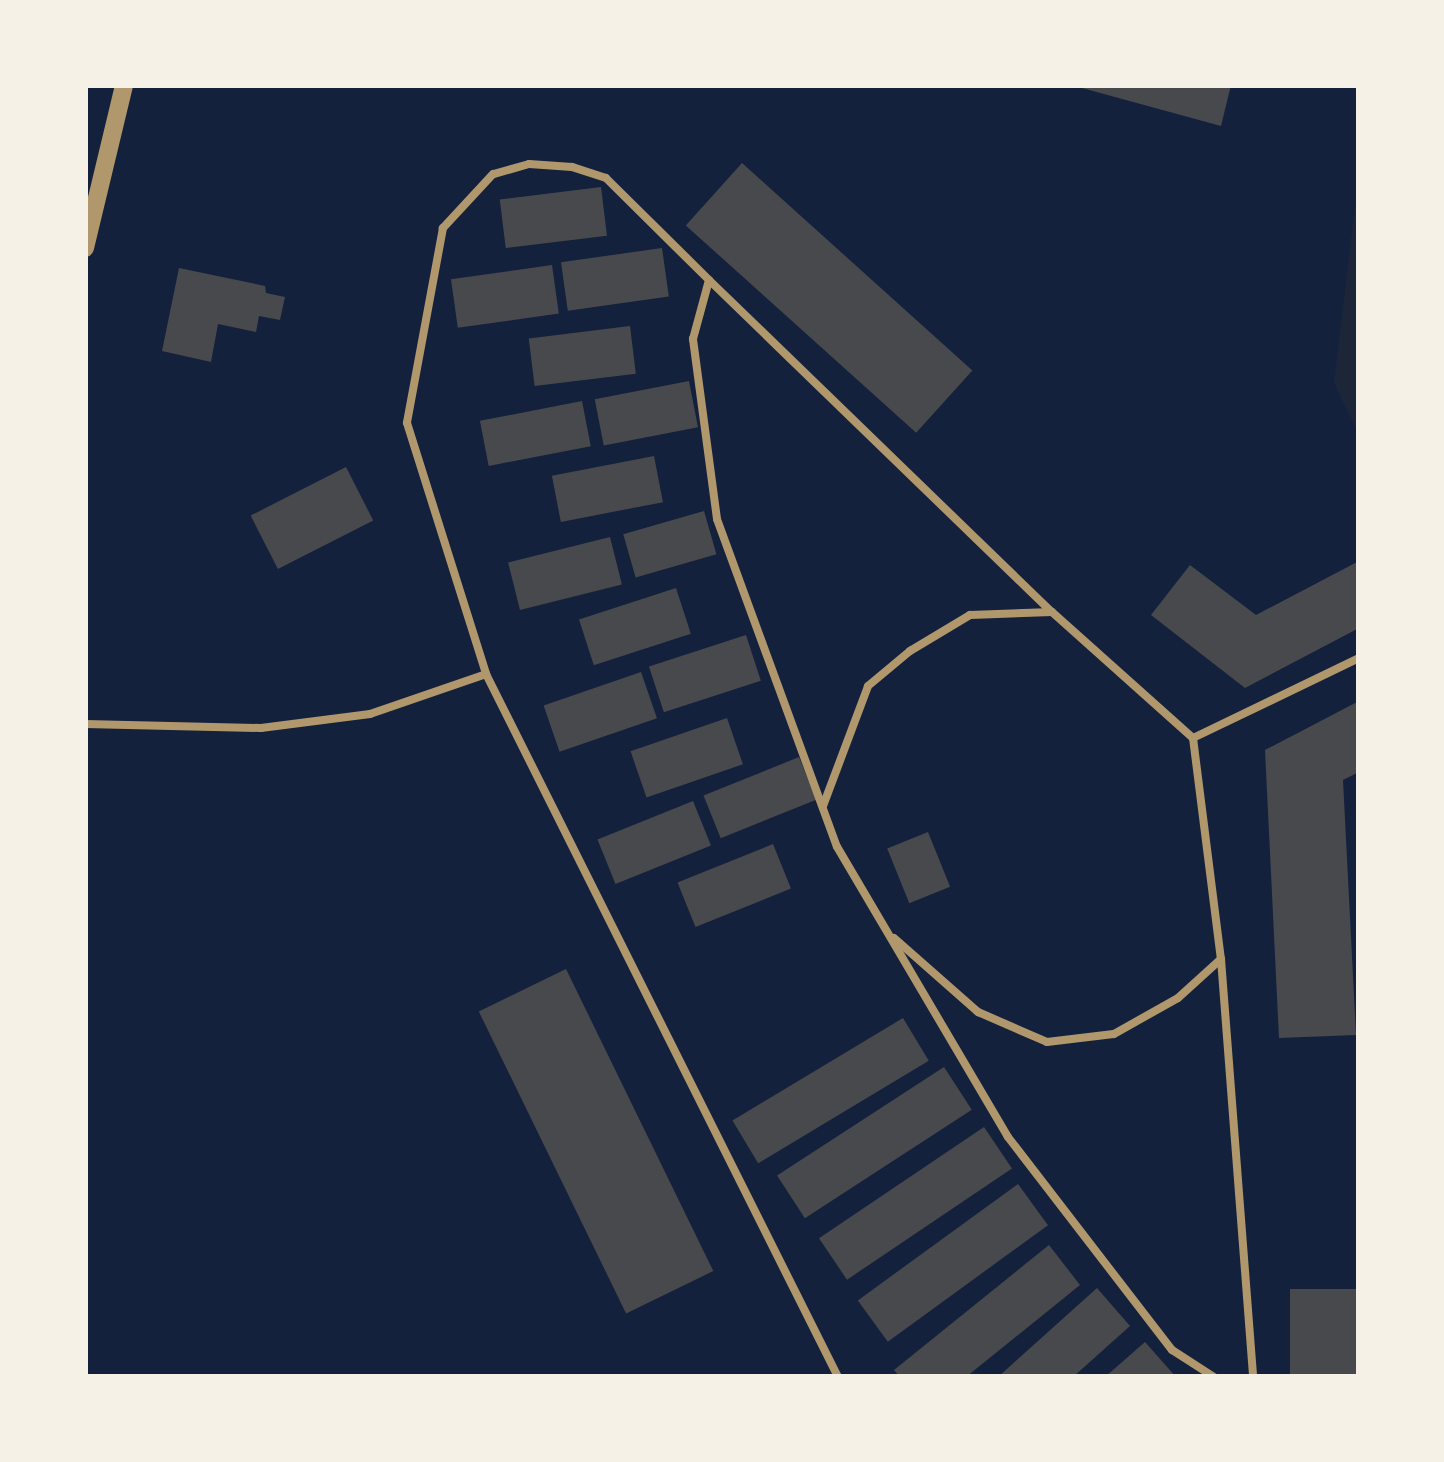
<!DOCTYPE html>
<style>
body{margin:0}
#map{position:relative;width:1444px;height:1462px;overflow:hidden;background:#14213d;font-family:Signika,sans-serif}
div>[style]{position:absolute}
.green>*{inset:0;background:#1d2539}
.building>*{inset:0;background:#48494c;transform-origin:0 0}
.service>*{height:8px;margin:-4px;padding:0 4px;transform-origin:4px;border-radius:4px;background:#b1986c}
.tertiary>*{height:18px;margin:-9px;padding:0 9px;transform-origin:9px;border-radius:9px;background:#b1986c}
span{translate:-50% -50%;white-space:nowrap;text-align:center;line-height:1.15;-webkit-text-stroke:8px #f6f1e7;paint-order:stroke}
.frame{position:absolute;inset:0;border:88px solid #f6f1e7;pointer-events:none}
</style>
<div id="map">
<div class="green">
<i style="clip-path:polygon(1359px 173px,1359px 435px,1334px 383px)"></i>
</div>
<div class="building">
<i style="clip-path:polygon(1071px 85px,1231px 85px,1221px 126px)"></i>
<i style="left:742px;top:163px;width:310px;height:84px;rotate:42deg"></i>
<i style="left:601px;top:187px;width:49px;height:102px;rotate:83deg"></i>
<i style="left:662px;top:248px;width:49px;height:102px;rotate:82deg"></i>
<i style="left:552px;top:265px;width:49px;height:102px;rotate:82deg"></i>
<i style="clip-path:polygon(179px 268px,265px 286px,266px 293px,285px 297px,280px 320px,259px 316px,256px 332px,218px 324px,211px 362px,162px 351px)"></i>
<i style="left:630px;top:326px;width:48px;height:102px;rotate:83deg"></i>
<i style="left:689px;top:381px;width:47px;height:96px;rotate:79deg"></i>
<i style="left:582px;top:401px;width:46px;height:104px;rotate:79deg"></i>
<i style="left:654px;top:456px;width:47px;height:104px;rotate:79deg"></i>
<i style="left:346px;top:467px;width:60px;height:107px;rotate:63deg"></i>
<i style="left:704px;top:511px;width:45px;height:84px;rotate:74deg"></i>
<i style="left:610px;top:537px;width:49px;height:105px;rotate:76deg"></i>
<i style="clip-path:polygon(1359px 561px,1359px 628px,1245px 688px,1151px 615px,1190px 565px,1256px 615px)"></i>
<i style="left:676px;top:588px;width:48px;height:102px;rotate:72deg"></i>
<i style="left:746px;top:635px;width:48px;height:102px;rotate:72deg"></i>
<i style="left:641px;top:672px;width:49px;height:103px;rotate:71deg"></i>
<i style="clip-path:polygon(1359px 701px,1359px 772px,1343px 780px,1356px 1035px,1279px 1038px,1265px 750px)"></i>
<i style="left:727px;top:718px;width:49px;height:102px;rotate:71deg"></i>
<i style="left:799px;top:757px;width:46px;height:103px;rotate:68deg"></i>
<i style="left:693px;top:801px;width:48px;height:103px;rotate:68deg"></i>
<i style="left:928px;top:832px;width:59px;height:44px;rotate:68deg"></i>
<i style="left:773px;top:844px;width:48px;height:103px;rotate:68deg"></i>
<i style="left:566px;top:969px;width:336px;height:97px;rotate:64deg"></i>
<i style="left:903px;top:1018px;width:50px;height:199px;rotate:59deg"></i>
<i style="left:944px;top:1067px;width:51px;height:199px;rotate:57deg"></i>
<i style="left:984px;top:1127px;width:50px;height:199px;rotate:56deg"></i>
<i style="left:1018px;top:1184px;width:51px;height:198px;rotate:54deg"></i>
<i style="clip-path:polygon(1049px 1245px,1080px 1285px,966px 1377px,900px 1377px,894px 1370px)"></i>
<i style="clip-path:polygon(1097px 1288px,1130px 1326px,1073px 1377px,998px 1377px)"></i>
<i style="left:1359px;top:1289px;width:88px;height:69px;rotate:90deg"></i>
<i style="clip-path:polygon(1145px 1342px,1176px 1377px,1105px 1377px)"></i>
</div>
<div class="service">
<i style="left:709px;top:280px;width:145px;rotate:-135.3deg"></i>
<i style="left:606px;top:178px;width:36px;rotate:-162deg"></i>
<i style="left:572px;top:167px;width:43px;rotate:-176deg"></i>
<i style="left:529px;top:164px;width:37px;rotate:164deg"></i>
<i style="left:493px;top:174px;width:74px;rotate:132.8deg"></i>
<i style="left:443px;top:228px;width:198px;rotate:100.5deg"></i>
<i style="left:407px;top:423px;width:263px;rotate:72.5deg"></i>
<i style="left:486px;top:674px;width:786px;rotate:63.4deg"></i>
<i style="left:85px;top:724px;width:176px;rotate:1.3deg"></i>
<i style="left:261px;top:728px;width:110px;rotate:-7.3deg"></i>
<i style="left:370px;top:714px;width:123px;rotate:-19deg"></i>
<i style="left:1193px;top:738px;width:184px;rotate:-25.7deg"></i>
<i style="left:823px;top:806px;width:128px;rotate:-69.4deg"></i>
<i style="left:868px;top:686px;width:55px;rotate:-39.8deg"></i>
<i style="left:910px;top:651px;width:70px;rotate:-31deg"></i>
<i style="left:970px;top:615px;width:82px;rotate:-2.1deg"></i>
<i style="left:894px;top:938px;width:112px;rotate:41.4deg"></i>
<i style="left:978px;top:1012px;width:75px;rotate:23.5deg"></i>
<i style="left:1047px;top:1042px;width:67px;rotate:-6.8deg"></i>
<i style="left:1114px;top:1034px;width:73px;rotate:-29.4deg"></i>
<i style="left:1178px;top:998px;width:58px;rotate:-42.2deg"></i>
<i style="left:1214px;top:1377px;width:50px;rotate:-147.3deg"></i>
<i style="left:1172px;top:1350px;width:269px;rotate:-127.6deg"></i>
<i style="left:1008px;top:1137px;width:337px;rotate:-120.5deg"></i>
<i style="left:837px;top:847px;width:349px;rotate:-110.1deg"></i>
<i style="left:717px;top:519px;width:182px;rotate:-97.6deg"></i>
<i style="left:693px;top:339px;width:61px;rotate:-74.8deg"></i>
<i style="left:709px;top:280px;width:477px;rotate:44.1deg"></i>
<i style="left:1052px;top:612px;width:189px;rotate:41.8deg"></i>
<i style="left:1193px;top:738px;width:223px;rotate:82.8deg"></i>
<i style="left:1221px;top:959px;width:419px;rotate:85.6deg"></i>
</div>
<div class="tertiary">
<i style="left:85px;top:248px;width:168px;rotate:-76.5deg"></i>
</div>
<div class="frame"></div>
</div>
